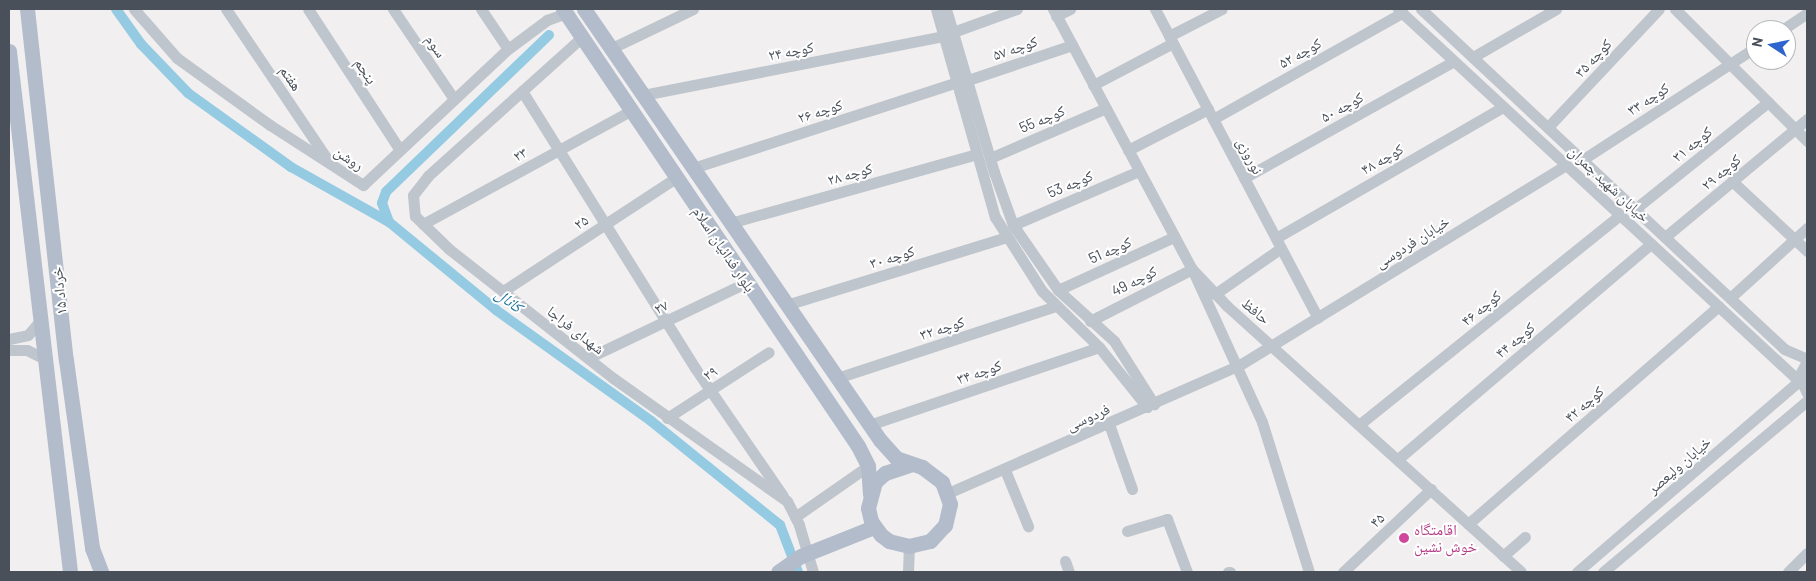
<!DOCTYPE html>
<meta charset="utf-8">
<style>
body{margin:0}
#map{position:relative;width:1816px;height:581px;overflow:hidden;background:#f1efef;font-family:Barlow,"Noto Naskh Arabic",sans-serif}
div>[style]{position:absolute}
.canal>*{height:10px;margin:-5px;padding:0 5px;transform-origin:5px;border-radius:5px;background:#94cae2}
.minor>*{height:11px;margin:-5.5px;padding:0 5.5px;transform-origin:5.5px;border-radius:5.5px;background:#bfc5cc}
.major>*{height:15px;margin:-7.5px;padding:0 7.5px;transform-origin:7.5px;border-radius:7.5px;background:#b2bccb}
.dots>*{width:14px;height:14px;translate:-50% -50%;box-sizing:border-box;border:2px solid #fff;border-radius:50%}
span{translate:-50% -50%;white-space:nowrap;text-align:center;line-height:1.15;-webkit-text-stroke:4px #fff;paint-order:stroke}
.street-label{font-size:15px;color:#49505a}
.hotel-label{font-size:15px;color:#b23c85}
.left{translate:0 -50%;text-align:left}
.water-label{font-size:16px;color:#1c749a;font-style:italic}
.frame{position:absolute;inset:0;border:10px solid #49505a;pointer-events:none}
.north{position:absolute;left:1746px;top:20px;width:50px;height:50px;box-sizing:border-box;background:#fff;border:1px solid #b6b9bd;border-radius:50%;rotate:281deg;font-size:14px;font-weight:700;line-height:20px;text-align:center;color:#49505a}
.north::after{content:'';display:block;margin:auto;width:18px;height:22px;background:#2d64cd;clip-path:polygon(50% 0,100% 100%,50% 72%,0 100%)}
</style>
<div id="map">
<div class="canal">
<i style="left:116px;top:9px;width:43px;rotate:54.5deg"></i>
<i style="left:141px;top:44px;width:68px;rotate:46.2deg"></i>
<i style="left:188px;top:93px;width:127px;rotate:35.7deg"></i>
<i style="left:291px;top:167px;width:112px;rotate:29.3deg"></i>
<i style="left:549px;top:35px;width:226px;rotate:136.1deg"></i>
<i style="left:386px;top:192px;width:12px;rotate:110deg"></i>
<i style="left:382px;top:203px;width:20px;rotate:70deg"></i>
<i style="left:389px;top:222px;width:139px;rotate:39.4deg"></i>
<i style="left:496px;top:310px;width:191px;rotate:35.6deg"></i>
<i style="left:651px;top:421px;width:166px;rotate:38.9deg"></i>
<i style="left:780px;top:525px;width:50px;rotate:69deg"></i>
</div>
<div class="minor">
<i style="left:134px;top:9px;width:65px;rotate:48.7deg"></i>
<i style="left:177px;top:58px;width:115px;rotate:35.8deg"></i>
<i style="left:270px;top:125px;width:111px;rotate:32.8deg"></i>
<i style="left:363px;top:185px;width:199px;rotate:-43.2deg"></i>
<i style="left:508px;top:49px;width:49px;rotate:-36.6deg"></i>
<i style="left:547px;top:20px;width:20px;rotate:-20deg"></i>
<i style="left:226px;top:9px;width:181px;rotate:56deg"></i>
<i style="left:308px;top:9px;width:168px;rotate:56.9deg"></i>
<i style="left:393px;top:9px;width:109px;rotate:55.9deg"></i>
<i style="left:481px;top:9px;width:48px;rotate:56deg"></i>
<i style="left:936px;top:9px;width:216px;rotate:74.2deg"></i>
<i style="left:995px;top:217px;width:88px;rotate:57.6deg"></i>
<i style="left:1042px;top:291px;width:80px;rotate:44.5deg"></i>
<i style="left:1099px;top:347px;width:77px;rotate:51.3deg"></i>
<i style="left:946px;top:9px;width:170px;rotate:73.6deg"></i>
<i style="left:994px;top:172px;width:56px;rotate:70.3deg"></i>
<i style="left:1013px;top:225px;width:79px;rotate:55.3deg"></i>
<i style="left:1058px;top:290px;width:76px;rotate:42.3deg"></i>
<i style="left:1114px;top:341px;width:75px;rotate:57.6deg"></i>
<i style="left:1053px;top:9px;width:295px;rotate:61.9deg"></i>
<i style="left:1192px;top:269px;width:51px;rotate:46.6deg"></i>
<i style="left:1227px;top:306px;width:396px;rotate:42.1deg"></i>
<i style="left:1155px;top:9px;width:349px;rotate:62.2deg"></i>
<i style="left:1398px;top:9px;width:547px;rotate:42.85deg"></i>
<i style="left:1799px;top:381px;width:293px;rotate:139.3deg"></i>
<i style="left:1421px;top:9px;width:497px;rotate:43.1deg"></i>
<i style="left:1784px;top:349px;width:25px;rotate:23deg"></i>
<i style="left:1675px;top:9px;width:187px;rotate:45deg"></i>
<i style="left:1056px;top:16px;width:16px;rotate:-27deg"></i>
<i style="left:1782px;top:30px;width:30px;rotate:-34deg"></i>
<i style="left:953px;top:32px;width:68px;rotate:-19.8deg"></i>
<i style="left:1169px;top:36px;width:59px;rotate:-27deg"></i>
<i style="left:581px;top:38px;width:206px;rotate:138deg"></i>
<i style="left:428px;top:176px;width:24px;rotate:128deg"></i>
<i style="left:413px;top:195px;width:21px;rotate:85deg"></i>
<i style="left:415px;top:216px;width:47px;rotate:44.1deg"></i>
<i style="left:449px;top:249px;width:209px;rotate:38.2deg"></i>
<i style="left:613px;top:378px;width:213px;rotate:35.3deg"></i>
<i style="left:787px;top:501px;width:27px;rotate:63deg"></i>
<i style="left:799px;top:525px;width:49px;rotate:73.4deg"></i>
<i style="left:612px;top:48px;width:90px;rotate:-25.7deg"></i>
<i style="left:1473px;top:57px;width:96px;rotate:-30deg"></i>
<i style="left:968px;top:80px;width:110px;rotate:-18.6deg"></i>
<i style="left:1093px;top:85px;width:90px;rotate:-27.7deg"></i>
<i style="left:522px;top:91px;width:327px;rotate:58deg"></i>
<i style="left:695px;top:368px;width:155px;rotate:55.5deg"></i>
<i style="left:643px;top:95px;width:307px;rotate:-11.1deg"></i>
<i style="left:1213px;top:119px;width:217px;rotate:-29.3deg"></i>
<i style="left:1548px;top:127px;width:162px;rotate:-46.8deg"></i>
<i style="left:1128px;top:150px;width:90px;rotate:-27.1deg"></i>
<i style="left:990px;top:158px;width:126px;rotate:-23.3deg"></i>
<i style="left:1582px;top:160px;width:207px;rotate:-33deg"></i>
<i style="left:693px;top:168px;width:278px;rotate:-18deg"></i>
<i style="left:1244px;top:178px;width:240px;rotate:-29.1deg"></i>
<i style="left:1732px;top:181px;width:103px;rotate:43deg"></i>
<i style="left:1635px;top:209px;width:171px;rotate:-38.8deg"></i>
<i style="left:730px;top:223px;width:256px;rotate:-15.6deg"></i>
<i style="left:423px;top:224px;width:236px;rotate:-28.6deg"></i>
<i style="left:1013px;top:225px;width:137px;rotate:-23.2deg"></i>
<i style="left:1665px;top:237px;width:185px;rotate:-39.7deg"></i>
<i style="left:1276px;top:238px;width:262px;rotate:-30deg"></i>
<i style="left:1058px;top:290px;width:128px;rotate:-24.6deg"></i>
<i style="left:503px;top:291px;width:207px;rotate:-33.2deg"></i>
<i style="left:1215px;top:294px;width:80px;rotate:-34.9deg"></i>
<i style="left:1730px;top:298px;width:104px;rotate:-42.3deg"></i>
<i style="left:786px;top:305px;width:231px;rotate:-17.1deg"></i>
<i style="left:1090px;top:321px;width:114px;rotate:-27deg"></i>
<i style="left:1192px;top:269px;width:168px;rotate:65.4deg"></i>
<i style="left:1262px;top:422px;width:157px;rotate:72.6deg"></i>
<i style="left:9px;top:339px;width:19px;rotate:-12deg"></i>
<i style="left:28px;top:335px;width:17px;rotate:-50deg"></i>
<i style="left:9px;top:350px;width:18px"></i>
<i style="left:27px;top:350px;width:18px;rotate:27deg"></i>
<i style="left:588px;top:358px;width:176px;rotate:-25.5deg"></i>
<i style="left:1807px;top:361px;width:17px;rotate:118deg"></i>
<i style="left:1799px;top:376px;width:19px;rotate:65deg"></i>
<i style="left:837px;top:378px;width:231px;rotate:-18.2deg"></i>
<i style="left:667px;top:418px;width:121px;rotate:-32.9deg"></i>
<i style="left:1109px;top:424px;width:69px;rotate:70.5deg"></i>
<i style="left:1360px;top:424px;width:334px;rotate:-38.8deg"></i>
<i style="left:869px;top:425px;width:243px;rotate:-18.7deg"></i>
<i style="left:1398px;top:459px;width:332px;rotate:-40.4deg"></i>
<i style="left:1005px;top:470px;width:61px;rotate:67.7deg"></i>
<i style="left:948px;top:493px;width:317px;rotate:-23.7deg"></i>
<i style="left:1238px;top:366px;width:385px;rotate:-31.5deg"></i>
<i style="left:795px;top:517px;width:89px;rotate:-34.9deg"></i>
<i style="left:1468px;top:524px;width:332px;rotate:-41deg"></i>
<i style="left:1127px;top:531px;width:42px;rotate:-16.7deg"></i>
<i style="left:1167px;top:519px;width:57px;rotate:69.3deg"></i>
<i style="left:1503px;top:556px;width:29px;rotate:-41deg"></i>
<i style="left:1065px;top:561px;width:12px;rotate:70deg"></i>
<i style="left:908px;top:572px;width:26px;rotate:-88deg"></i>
<i style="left:1228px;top:572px;width:2px"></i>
<i style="left:1343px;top:572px;width:121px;rotate:-43.3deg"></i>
<i style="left:1603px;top:572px;width:266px;rotate:-40deg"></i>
<i style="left:1788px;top:572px;width:27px;rotate:-45deg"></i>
</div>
<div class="major">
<i style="left:27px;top:9px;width:353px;rotate:83.7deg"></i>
<i style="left:66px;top:360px;width:190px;rotate:82.1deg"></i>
<i style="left:92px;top:548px;width:26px;rotate:69deg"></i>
<i style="left:563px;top:9px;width:527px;rotate:55.98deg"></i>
<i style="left:858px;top:446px;width:22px;rotate:63deg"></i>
<i style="left:868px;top:466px;width:28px;rotate:86deg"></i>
<i style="left:584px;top:9px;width:523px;rotate:55.52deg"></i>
<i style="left:880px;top:440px;width:24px;rotate:48deg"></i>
<i style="left:896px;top:458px;width:28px;rotate:19deg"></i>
<i style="left:922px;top:467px;width:25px;rotate:37deg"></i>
<i style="left:942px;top:482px;width:23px;rotate:70deg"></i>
<i style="left:950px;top:504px;width:22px;rotate:103deg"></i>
<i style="left:945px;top:525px;width:22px;rotate:133deg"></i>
<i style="left:930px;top:541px;width:22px;rotate:167deg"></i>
<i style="left:909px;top:546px;width:21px;rotate:-166deg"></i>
<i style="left:889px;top:541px;width:10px;rotate:-143deg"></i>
<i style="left:881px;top:535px;width:17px;rotate:-126deg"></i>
<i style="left:871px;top:521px;width:13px;rotate:-103deg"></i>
<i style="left:868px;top:508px;width:27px;rotate:-75deg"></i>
<i style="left:875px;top:482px;width:13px;rotate:-42deg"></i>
<i style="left:885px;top:473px;width:26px;rotate:-18deg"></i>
<i style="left:9px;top:51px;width:525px;rotate:83.32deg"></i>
<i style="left:778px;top:572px;width:28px;rotate:-35deg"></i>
<i style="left:801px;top:556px;width:79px;rotate:-21.7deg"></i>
</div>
<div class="dots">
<i style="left:1404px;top:538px;background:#d1479c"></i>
</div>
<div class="street-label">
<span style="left:436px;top:46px;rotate:56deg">سوم</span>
<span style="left:1015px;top:48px;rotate:-19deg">کوچه ۵۷</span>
<span style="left:791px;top:51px;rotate:-11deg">کوچه ۲۴</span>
<span style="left:1300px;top:53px;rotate:-29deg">کوچه ۵۲</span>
<span style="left:1593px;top:58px;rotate:-47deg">کوچه ۳۵</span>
<span style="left:366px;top:71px;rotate:57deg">پنجم</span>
<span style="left:291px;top:78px;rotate:56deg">هفتم</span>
<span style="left:1648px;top:99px;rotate:-33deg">کوچه ۳۳</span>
<span style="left:1342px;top:107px;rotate:-29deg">کوچه ۵۰</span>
<span style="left:820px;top:111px;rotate:-18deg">کوچه ۲۶</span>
<span style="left:1042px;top:119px;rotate:-23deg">کوچه 55</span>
<span style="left:1692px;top:144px;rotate:-39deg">کوچه ۳۱</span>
<span style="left:520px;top:154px;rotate:-29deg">۲۳</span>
<span style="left:1250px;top:156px;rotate:62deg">نوروزی</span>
<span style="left:349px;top:158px;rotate:33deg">روشن</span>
<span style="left:1382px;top:159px;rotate:-30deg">کوچه ۴۸</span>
<span style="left:1721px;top:172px;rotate:-40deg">کوچه ۲۹</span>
<span style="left:850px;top:174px;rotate:-16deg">کوچه ۲۸</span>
<span style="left:1070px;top:184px;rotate:-23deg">کوچه 53</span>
<span style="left:1609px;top:184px;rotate:43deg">خیابان شهید چمران</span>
<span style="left:581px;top:222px;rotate:-33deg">۲۵</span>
<span style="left:1412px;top:242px;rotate:-32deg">خیابان فردوسی</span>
<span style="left:724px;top:249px;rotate:56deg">بلوار فدائیان اسلام</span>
<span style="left:1110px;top:250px;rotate:-24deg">کوچه 51</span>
<span style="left:892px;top:257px;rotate:-17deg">کوچه ۳۰</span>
<span style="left:1134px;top:281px;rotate:-27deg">کوچه 49</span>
<span style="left:59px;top:291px;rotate:-96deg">۱۵ خرداد</span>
<span style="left:661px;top:307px;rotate:-26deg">۲۷</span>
<span style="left:1481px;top:308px;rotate:-39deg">کوچه ۴۶</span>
<span style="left:1256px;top:311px;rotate:40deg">حافظ</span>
<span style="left:942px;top:328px;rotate:-18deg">کوچه ۳۲</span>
<span style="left:576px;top:330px;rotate:38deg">شهدای فراجا</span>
<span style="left:1515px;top:340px;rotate:-40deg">کوچه ۴۴</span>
<span style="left:979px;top:372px;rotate:-19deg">کوچه ۳۴</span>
<span style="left:710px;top:373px;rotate:-33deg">۲۹</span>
<span style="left:1584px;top:404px;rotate:-41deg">کوچه ۴۲</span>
<span style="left:1088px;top:417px;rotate:-24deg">فردوسی</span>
<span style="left:1679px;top:465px;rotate:-41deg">خیابان ولیعصر</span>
<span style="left:1377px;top:520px;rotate:-43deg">۴۵</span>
</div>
<div class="hotel-label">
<span class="left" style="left:1414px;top:538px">اقامتگاه<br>خوش نشین</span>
</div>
<div class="water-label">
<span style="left:509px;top:300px;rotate:37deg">کانال</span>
</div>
<div class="frame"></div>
<div class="north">N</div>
</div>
